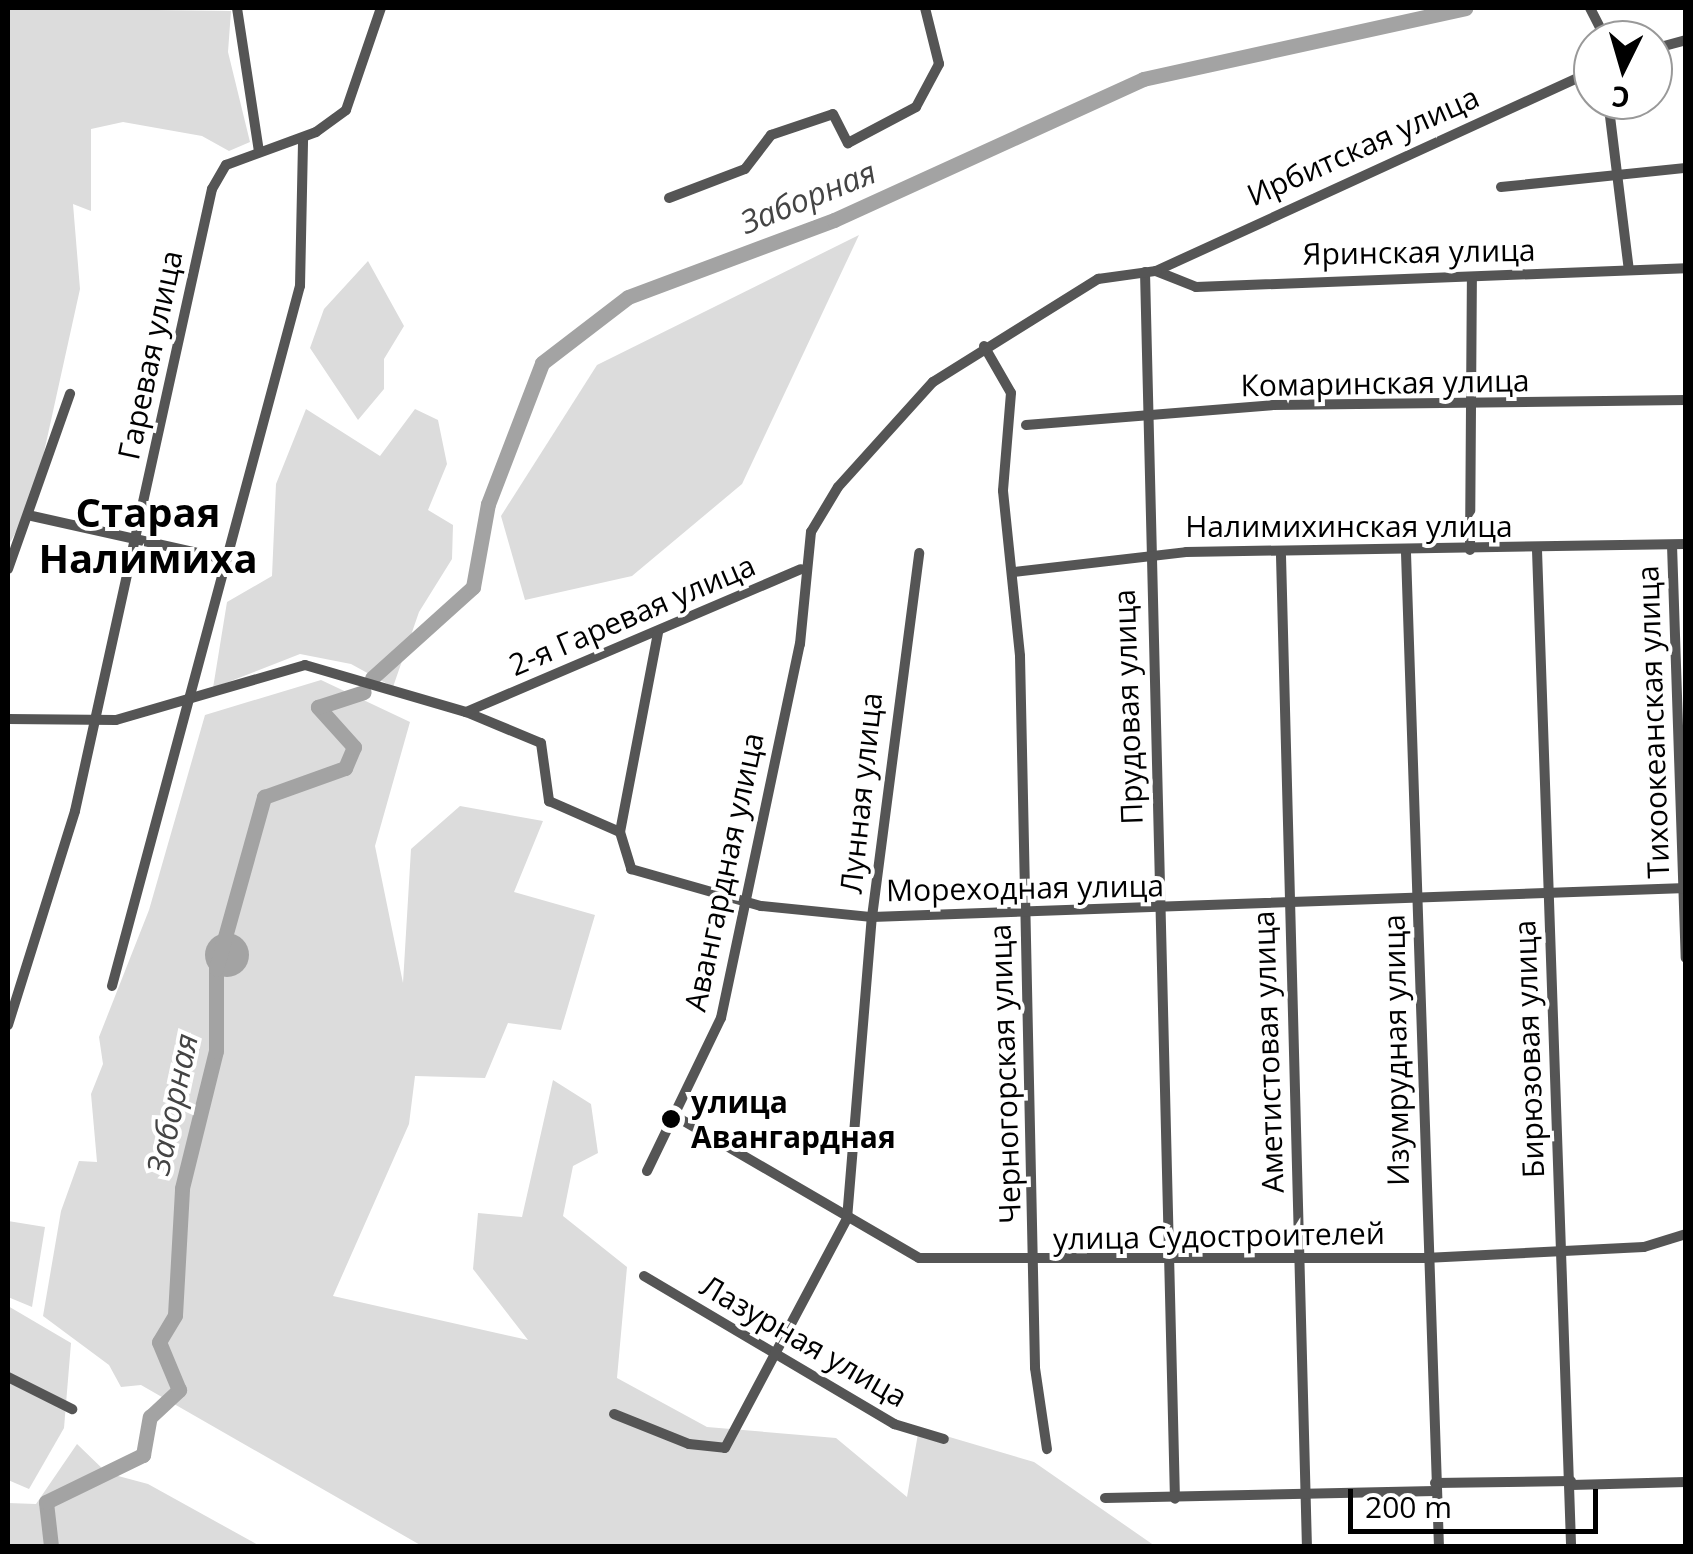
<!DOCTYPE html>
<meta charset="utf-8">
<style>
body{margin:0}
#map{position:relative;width:1693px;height:1554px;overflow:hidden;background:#fff;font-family:"Open Sans",sans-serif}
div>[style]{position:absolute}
.green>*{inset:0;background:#dcdcdc}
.water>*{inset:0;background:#a3a3a3}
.round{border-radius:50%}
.river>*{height:15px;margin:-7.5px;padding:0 7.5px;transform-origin:7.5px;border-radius:7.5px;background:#a3a3a3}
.street>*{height:10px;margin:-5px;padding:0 5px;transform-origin:5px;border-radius:5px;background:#555}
.dots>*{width:28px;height:28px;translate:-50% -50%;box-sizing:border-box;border:5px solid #fff;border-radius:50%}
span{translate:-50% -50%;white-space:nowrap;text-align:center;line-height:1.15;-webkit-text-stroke:8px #fff;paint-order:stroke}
.street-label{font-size:30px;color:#000}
.poi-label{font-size:30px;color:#000;font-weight:700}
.left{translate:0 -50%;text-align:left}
.water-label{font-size:32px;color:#444;font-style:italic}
.district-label{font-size:40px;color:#000;font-weight:700}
.frame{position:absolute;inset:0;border:10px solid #000;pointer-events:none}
.north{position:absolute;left:1573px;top:20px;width:100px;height:100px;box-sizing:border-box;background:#fff;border:2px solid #999;border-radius:50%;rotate:185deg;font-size:28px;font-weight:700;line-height:40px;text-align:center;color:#000}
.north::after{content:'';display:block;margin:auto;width:35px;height:45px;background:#000;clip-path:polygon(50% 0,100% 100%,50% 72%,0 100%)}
.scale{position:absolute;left:1348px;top:1489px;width:250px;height:45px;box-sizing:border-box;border:5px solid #000;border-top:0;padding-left:12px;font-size:30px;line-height:35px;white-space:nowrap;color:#000;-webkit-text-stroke:8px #fff;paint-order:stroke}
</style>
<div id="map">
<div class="green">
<i style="clip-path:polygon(8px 8px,231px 11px,228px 52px,250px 142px,229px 151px,202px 136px,123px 122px,91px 129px,91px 211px,73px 204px,80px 289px,33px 502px,8px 546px)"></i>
<i style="clip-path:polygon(859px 235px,742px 484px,632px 576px,525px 600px,501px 516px,597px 365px)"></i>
<i style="clip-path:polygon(368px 261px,404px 326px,384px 359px,384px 389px,358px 420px,310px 348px,324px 309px)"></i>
<i style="clip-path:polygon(306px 409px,380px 456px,415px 409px,438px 420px,447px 464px,428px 510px,453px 525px,452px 559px,419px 612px,393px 687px,351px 664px,300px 654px,213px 688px,227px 602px,272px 576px,276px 484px)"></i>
<i style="clip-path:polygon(321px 680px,410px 722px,375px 846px,403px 983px,411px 849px,460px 806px,543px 821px,514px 892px,595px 915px,561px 1030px,508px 1023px,485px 1078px,415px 1076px,409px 1124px,333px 1296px,528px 1340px,473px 1269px,478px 1213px,522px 1217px,553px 1080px,591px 1104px,598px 1153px,573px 1166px,563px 1216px,627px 1267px,617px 1378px,707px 1427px,836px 1438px,907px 1497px,919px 1428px,1034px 1462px,1155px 1546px,422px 1546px,141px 1385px,121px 1387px,109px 1365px,43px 1316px,61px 1211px,79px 1161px,97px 1162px,91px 1094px,103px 1064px,99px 1037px,149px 910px,205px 715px)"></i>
<i style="clip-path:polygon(8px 1221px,45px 1227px,32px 1307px,8px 1297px)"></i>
<i style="clip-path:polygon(8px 1306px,71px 1343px,64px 1428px,29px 1489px,8px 1480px)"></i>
<i style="clip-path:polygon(77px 1444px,107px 1473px,148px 1484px,260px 1546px,8px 1546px,8px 1503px,36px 1504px)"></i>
</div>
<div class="water">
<i class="round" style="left:205px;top:933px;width:44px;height:44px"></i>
</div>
<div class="river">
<i style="left:372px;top:678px;width:136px;rotate:-42deg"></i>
<i style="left:473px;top:587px;width:84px;rotate:-79.8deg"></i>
<i style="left:488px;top:504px;width:151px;rotate:-69deg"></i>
<i style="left:542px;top:363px;width:108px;rotate:-37.5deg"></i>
<i style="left:628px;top:297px;width:220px;rotate:-20.5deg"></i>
<i style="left:834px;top:220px;width:340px;rotate:-24.5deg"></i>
<i style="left:1143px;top:79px;width:330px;rotate:-12.4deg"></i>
<i style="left:51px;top:1546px;width:44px;rotate:-96.5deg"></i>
<i style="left:46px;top:1502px;width:108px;rotate:-25.9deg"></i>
<i style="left:143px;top:1455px;width:39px;rotate:-80deg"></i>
<i style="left:150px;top:1417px;width:40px;rotate:-43deg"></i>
<i style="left:179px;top:1390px;width:52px;rotate:-112.6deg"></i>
<i style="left:159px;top:1342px;width:31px;rotate:-59deg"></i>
<i style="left:175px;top:1315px;width:127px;rotate:-86.8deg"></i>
<i style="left:182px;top:1188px;width:141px;rotate:-76.1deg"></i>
<i style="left:216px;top:1051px;width:82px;rotate:-90deg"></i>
<i style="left:216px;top:969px;width:179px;rotate:-74.4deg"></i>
<i style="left:264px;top:797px;width:86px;rotate:-19.7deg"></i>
<i style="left:345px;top:768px;width:23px;rotate:-67deg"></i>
<i style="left:354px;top:747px;width:54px;rotate:-132deg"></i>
<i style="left:318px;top:707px;width:48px;rotate:-18.1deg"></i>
</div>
<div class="street">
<i style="left:237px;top:8px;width:146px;rotate:81.3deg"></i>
<i style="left:1590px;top:8px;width:36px;rotate:63deg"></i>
<i style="left:1653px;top:49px;width:34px;rotate:-15deg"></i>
<i style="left:1608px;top:100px;width:171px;rotate:83deg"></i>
<i style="left:1501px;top:187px;width:186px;rotate:-5.9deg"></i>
<i style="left:669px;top:198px;width:81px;rotate:-20.9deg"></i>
<i style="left:745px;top:169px;width:43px;rotate:-52.6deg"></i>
<i style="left:771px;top:135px;width:65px;rotate:-18.7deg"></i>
<i style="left:833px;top:114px;width:33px;rotate:63deg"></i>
<i style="left:848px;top:143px;width:77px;rotate:-27.9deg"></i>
<i style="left:916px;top:107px;width:49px;rotate:-61.9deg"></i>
<i style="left:939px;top:64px;width:58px;rotate:-104deg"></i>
<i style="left:1156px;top:271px;width:43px;rotate:21.8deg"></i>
<i style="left:1196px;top:287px;width:490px;rotate:-2.2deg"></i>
<i style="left:1156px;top:271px;width:481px;rotate:-24.6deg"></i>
<i style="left:1145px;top:272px;width:1227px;rotate:88.6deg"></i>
<i style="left:984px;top:346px;width:54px;rotate:60.1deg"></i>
<i style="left:1011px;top:393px;width:98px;rotate:94.7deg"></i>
<i style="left:1003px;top:491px;width:166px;rotate:84.1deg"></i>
<i style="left:1020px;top:656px;width:712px;rotate:88.79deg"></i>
<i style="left:1035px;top:1368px;width:82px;rotate:81.6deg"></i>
<i style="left:1026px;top:425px;width:248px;rotate:-4.6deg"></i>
<i style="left:1273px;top:405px;width:413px;rotate:-0.7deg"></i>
<i style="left:32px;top:516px;width:197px;rotate:12.6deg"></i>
<i style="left:1672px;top:545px;width:413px;rotate:88.1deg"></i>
<i style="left:1470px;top:550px;width:273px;rotate:-89.6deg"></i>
<i style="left:1537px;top:550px;width:997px;rotate:88.04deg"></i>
<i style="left:1406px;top:553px;width:994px;rotate:88.1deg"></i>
<i style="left:1281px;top:556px;width:990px;rotate:88.5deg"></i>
<i style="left:8px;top:569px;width:186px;rotate:-70.5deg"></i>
<i style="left:1014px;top:572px;width:173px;rotate:-6.6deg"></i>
<i style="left:1186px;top:552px;width:500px;rotate:-0.92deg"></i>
<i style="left:466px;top:712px;width:81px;rotate:22.5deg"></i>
<i style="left:541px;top:743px;width:59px;rotate:82.1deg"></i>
<i style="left:549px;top:801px;width:77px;rotate:23.6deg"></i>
<i style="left:8px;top:719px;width:108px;rotate:0.5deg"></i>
<i style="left:116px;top:720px;width:197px;rotate:-16.2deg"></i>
<i style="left:305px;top:665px;width:168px;rotate:16.3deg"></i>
<i style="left:466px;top:712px;width:364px;rotate:-23.1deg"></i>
<i style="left:620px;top:832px;width:39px;rotate:73deg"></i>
<i style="left:631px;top:869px;width:135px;rotate:15.9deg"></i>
<i style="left:761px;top:906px;width:112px;rotate:5.7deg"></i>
<i style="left:872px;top:917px;width:815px;rotate:-2.04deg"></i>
<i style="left:620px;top:832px;width:204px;rotate:-79.2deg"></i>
<i style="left:112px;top:986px;width:725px;rotate:-74.97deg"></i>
<i style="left:300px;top:286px;width:148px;rotate:-88.8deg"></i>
<i style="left:8px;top:1025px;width:224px;rotate:-72.6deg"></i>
<i style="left:75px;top:811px;width:637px;rotate:-77.58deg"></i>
<i style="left:212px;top:189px;width:28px;rotate:-60deg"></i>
<i style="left:226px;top:165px;width:96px;rotate:-20.1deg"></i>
<i style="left:316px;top:132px;width:37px;rotate:-36deg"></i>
<i style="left:346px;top:110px;width:108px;rotate:-71.1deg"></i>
<i style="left:670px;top:1113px;width:288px;rotate:30.2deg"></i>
<i style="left:919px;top:1258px;width:506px"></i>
<i style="left:1425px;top:1258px;width:219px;rotate:-2.9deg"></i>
<i style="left:1644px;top:1247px;width:44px;rotate:-17.2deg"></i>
<i style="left:647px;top:1171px;width:170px;rotate:-64.2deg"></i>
<i style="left:721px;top:1018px;width:382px;rotate:-78.1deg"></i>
<i style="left:800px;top:644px;width:113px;rotate:-84.4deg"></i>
<i style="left:811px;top:532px;width:52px;rotate:-59deg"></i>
<i style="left:838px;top:487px;width:142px;rotate:-47.9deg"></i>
<i style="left:933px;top:382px;width:195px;rotate:-32deg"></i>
<i style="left:1098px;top:279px;width:59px;rotate:-7.9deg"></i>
<i style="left:644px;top:1276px;width:291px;rotate:30.6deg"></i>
<i style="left:894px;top:1424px;width:52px;rotate:16.7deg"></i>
<i style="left:8px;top:1377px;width:72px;rotate:26.6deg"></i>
<i style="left:614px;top:1414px;width:81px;rotate:21.8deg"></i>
<i style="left:689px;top:1444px;width:36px;rotate:6deg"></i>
<i style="left:725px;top:1448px;width:259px;rotate:-62deg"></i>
<i style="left:847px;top:1219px;width:303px;rotate:-85.3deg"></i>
<i style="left:872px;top:917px;width:367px;rotate:-82.6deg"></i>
<i style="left:1435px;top:1483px;width:136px;rotate:-0.8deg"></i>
<i style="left:1571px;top:1485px;width:115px;rotate:-1.5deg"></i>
<i style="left:1105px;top:1498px;width:330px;rotate:-1.2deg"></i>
</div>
<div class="dots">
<i style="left:671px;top:1119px;background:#000"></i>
</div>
<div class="street-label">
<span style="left:1363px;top:146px;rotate:-24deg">Ирбитская улица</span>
<span style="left:1419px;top:252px;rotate:-1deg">Яринская улица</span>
<span style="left:150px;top:355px;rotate:-78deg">Гаревая улица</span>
<span style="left:1385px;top:383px;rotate:-1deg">Комаринская улица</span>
<span style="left:1349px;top:526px">Налимихинская улица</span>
<span style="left:632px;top:615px;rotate:-23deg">2-я Гаревая улица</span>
<span style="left:1128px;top:707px;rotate:-92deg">Прудовая улица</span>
<span style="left:1653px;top:722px;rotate:-92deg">Тихоокеанская улица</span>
<span style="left:861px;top:793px;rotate:-84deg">Лунная улица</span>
<span style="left:724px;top:872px;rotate:-78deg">Авангардная улица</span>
<span style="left:1025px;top:888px;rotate:-1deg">Мореходная улица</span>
<span style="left:1529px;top:1049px;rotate:-92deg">Бирюзовая улица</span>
<span style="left:1396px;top:1050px;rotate:-91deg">Изумрудная улица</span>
<span style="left:1268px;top:1052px;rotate:-92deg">Аметистовая улица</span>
<span style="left:1005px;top:1074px;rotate:-92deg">Черногорская улица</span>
<span style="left:1219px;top:1236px;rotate:-1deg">улица Судостроителей</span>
<span style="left:804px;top:1341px;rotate:30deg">Лазурная улица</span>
</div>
<div class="poi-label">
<span class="left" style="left:691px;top:1119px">улица<br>Авангардная</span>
</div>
<div class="water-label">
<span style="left:808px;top:197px;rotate:-22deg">Заборная</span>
<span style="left:172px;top:1104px;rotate:-78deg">Заборная</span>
</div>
<div class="district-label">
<span style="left:148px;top:535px">Старая<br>Налимиха</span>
</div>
<div class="frame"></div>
<div class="north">С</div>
<div class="scale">200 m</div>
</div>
